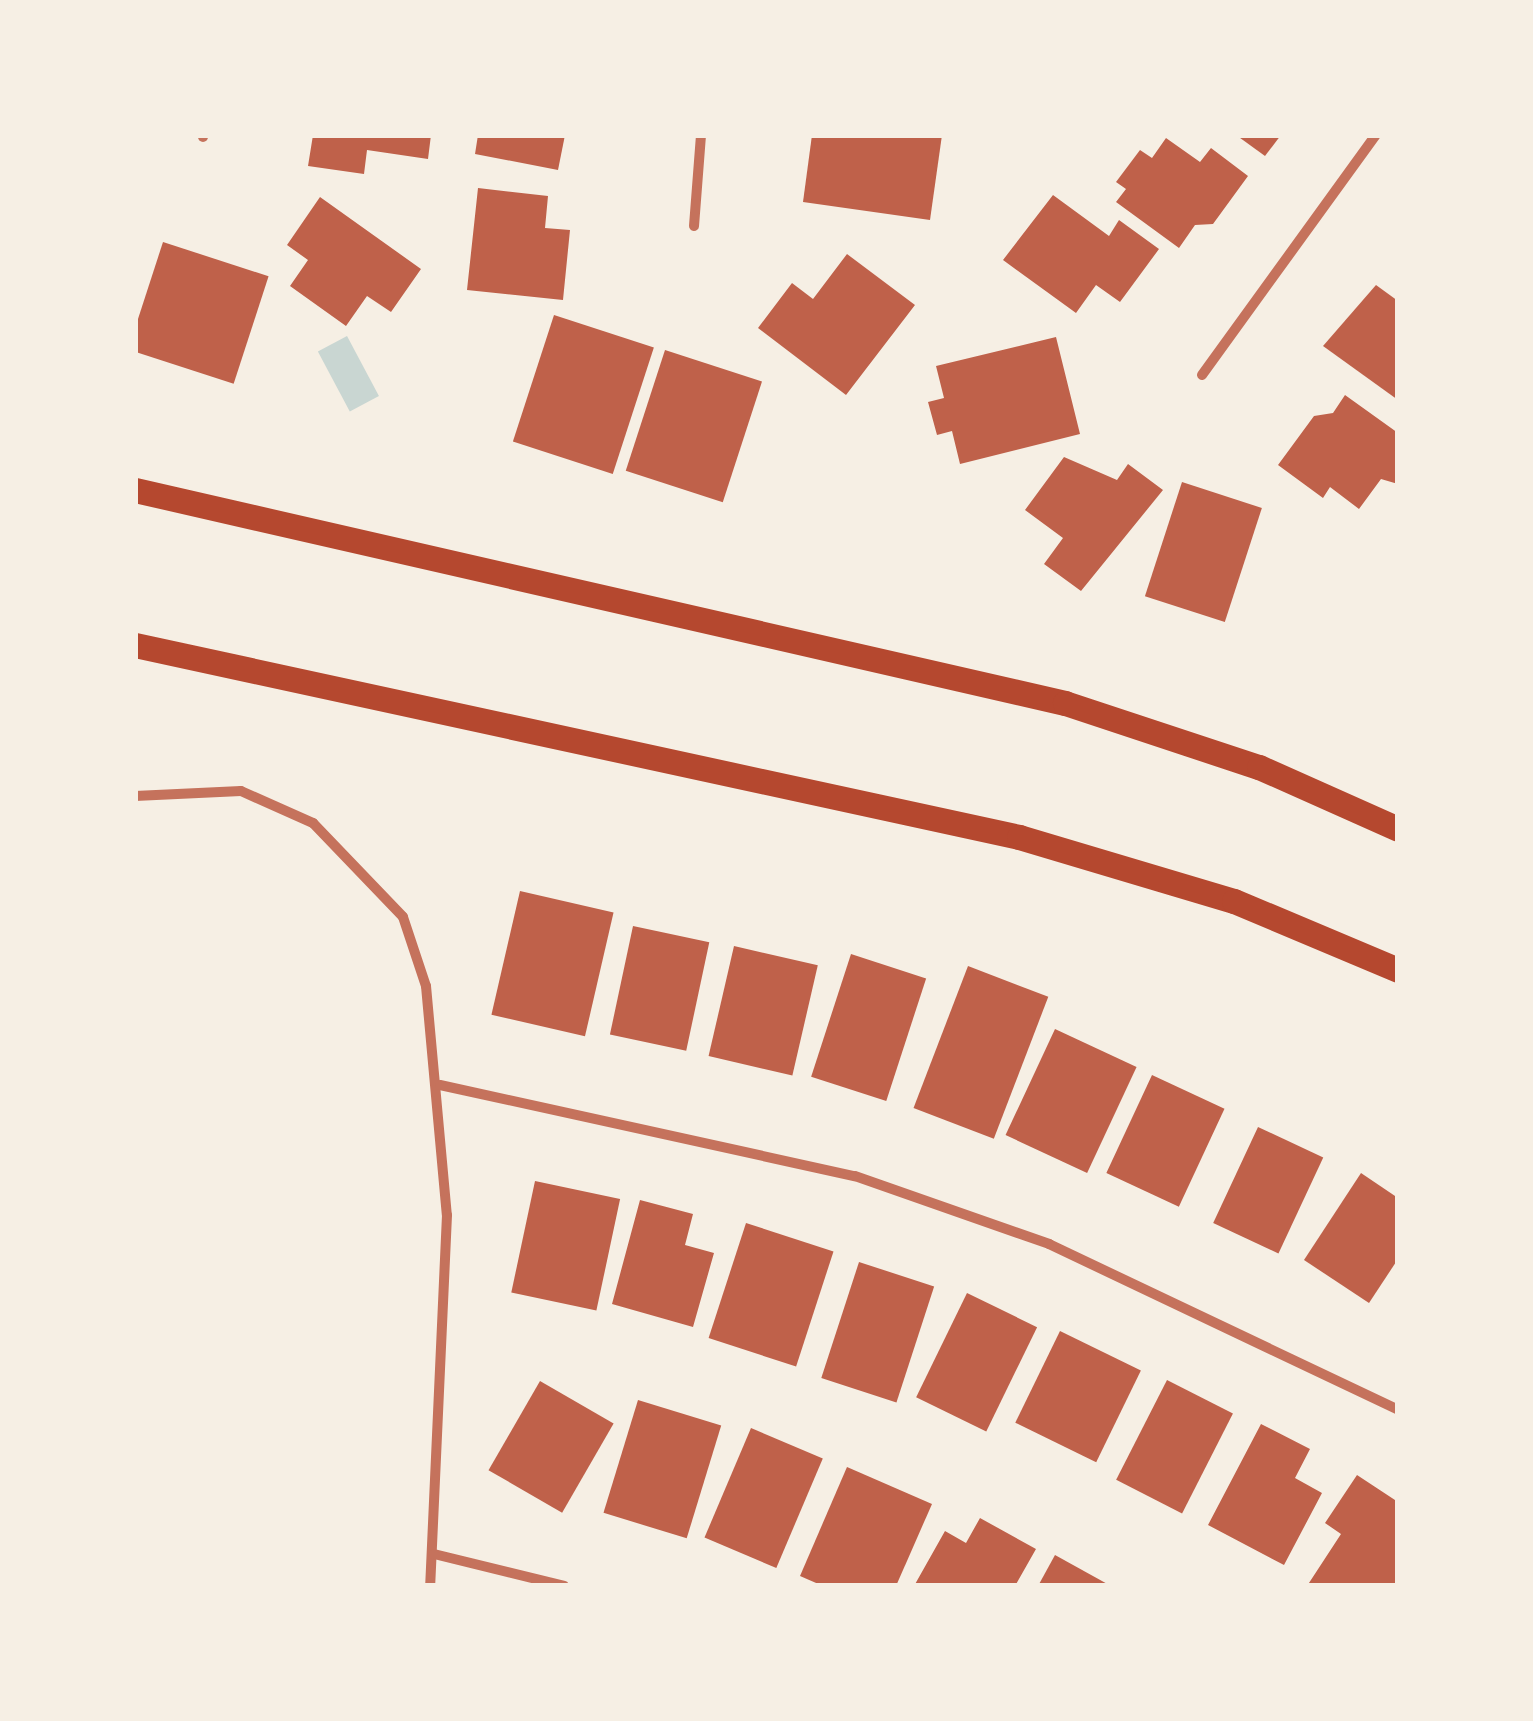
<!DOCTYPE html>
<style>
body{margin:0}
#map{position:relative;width:1533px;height:1721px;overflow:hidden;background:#f6efe4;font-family:"DM Sans",sans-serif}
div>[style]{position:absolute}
.water>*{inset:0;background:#c9d6d2;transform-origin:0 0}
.building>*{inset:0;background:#bf614a;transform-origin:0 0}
.minor>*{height:10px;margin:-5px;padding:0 5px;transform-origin:5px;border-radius:5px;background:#c5725c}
.primary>*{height:25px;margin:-12.5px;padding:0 12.5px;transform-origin:12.5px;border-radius:12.5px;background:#b5482f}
span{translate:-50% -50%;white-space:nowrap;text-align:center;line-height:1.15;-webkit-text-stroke:10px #f6efe4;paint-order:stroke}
.frame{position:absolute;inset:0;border:138px solid #f6efe4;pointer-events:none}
</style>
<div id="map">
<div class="water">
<i style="left:347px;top:336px;width:68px;height:33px;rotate:62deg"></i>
</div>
<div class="building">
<i style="clip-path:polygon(313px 135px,431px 135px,428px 159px,367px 150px,364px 174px,308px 166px)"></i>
<i style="clip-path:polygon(478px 135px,565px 135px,558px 170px,475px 154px)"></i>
<i style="clip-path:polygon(812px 135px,942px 135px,930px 220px,803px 202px)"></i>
<i style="clip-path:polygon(1236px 135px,1281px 135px,1265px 156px)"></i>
<i style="clip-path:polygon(1166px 138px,1200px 162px,1211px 148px,1248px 176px,1213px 224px,1195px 225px,1179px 248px,1116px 202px,1126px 189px,1116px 182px,1140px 150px,1152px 158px)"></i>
<i style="clip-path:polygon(478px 188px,548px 196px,545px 228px,570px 230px,563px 300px,467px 290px)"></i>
<i style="clip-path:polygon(1053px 195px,1109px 236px,1119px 220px,1159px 249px,1120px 302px,1096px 285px,1076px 313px,1003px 260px)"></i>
<i style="clip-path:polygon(320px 197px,421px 269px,391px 312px,367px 296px,346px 326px,290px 286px,308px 260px,287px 245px)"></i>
<i style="left:163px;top:242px;width:111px;height:113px;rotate:18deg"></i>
<i style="clip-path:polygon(847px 254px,915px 305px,846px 395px,758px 328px,792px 283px,813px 299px)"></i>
<i style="clip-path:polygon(1376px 285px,1398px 301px,1398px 400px,1323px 346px)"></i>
<i style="left:554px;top:315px;width:105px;height:133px;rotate:18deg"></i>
<i style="clip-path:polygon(1056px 337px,1080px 434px,960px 464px,952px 431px,937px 435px,928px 402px,944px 398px,936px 366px)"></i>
<i style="left:665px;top:350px;width:102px;height:127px;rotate:18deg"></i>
<i style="clip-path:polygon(1345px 395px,1398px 433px,1398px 484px,1381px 479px,1359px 509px,1330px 487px,1323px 498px,1278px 465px,1314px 416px,1333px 413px)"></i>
<i style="clip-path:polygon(1064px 457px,1117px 480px,1128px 464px,1163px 490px,1081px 591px,1044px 564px,1063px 538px,1025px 510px)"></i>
<i style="left:1182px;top:482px;width:84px;height:120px;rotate:18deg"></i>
<i style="left:520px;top:891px;width:96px;height:127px;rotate:13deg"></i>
<i style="left:633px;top:926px;width:78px;height:111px;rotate:12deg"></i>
<i style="left:734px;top:946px;width:86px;height:113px;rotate:13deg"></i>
<i style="left:851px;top:954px;width:79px;height:129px;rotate:18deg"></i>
<i style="left:968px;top:966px;width:86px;height:152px;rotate:21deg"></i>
<i style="left:1055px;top:1029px;width:90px;height:117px;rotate:25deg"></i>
<i style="left:1152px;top:1075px;width:80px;height:108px;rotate:25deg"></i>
<i style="left:1258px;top:1127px;width:72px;height:106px;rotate:25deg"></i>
<i style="clip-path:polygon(1361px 1173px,1398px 1198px,1398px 1259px,1369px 1303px,1304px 1260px)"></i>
<i style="left:535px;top:1181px;width:87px;height:114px;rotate:12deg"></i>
<i style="clip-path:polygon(640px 1200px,693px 1214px,685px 1245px,714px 1253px,693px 1327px,612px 1304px)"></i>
<i style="left:746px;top:1223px;width:92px;height:121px;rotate:18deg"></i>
<i style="left:859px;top:1262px;width:79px;height:122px;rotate:18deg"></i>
<i style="left:967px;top:1293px;width:78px;height:116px;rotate:26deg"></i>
<i style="left:1060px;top:1331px;width:90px;height:102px;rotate:26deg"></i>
<i style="left:1167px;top:1380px;width:74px;height:112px;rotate:27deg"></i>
<i style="left:540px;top:1381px;width:85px;height:103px;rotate:30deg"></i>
<i style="left:638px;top:1400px;width:87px;height:118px;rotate:17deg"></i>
<i style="clip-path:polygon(1261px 1424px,1310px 1449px,1295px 1478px,1322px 1493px,1284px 1565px,1208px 1525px)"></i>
<i style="left:751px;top:1428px;width:78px;height:119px;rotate:23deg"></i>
<i style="clip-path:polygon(847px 1467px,932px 1504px,896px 1586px,823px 1586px,800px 1576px)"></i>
<i style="clip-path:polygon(1357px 1475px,1398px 1502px,1398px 1586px,1307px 1586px,1341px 1534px,1325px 1523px)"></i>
<i style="clip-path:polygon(980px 1518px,1036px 1549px,1015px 1586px,914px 1586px,945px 1531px,966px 1543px)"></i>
<i style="clip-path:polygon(1055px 1555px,1111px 1586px,1038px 1586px)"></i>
</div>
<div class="minor">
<i style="left:203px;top:137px;width:2px;rotate:-90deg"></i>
<i style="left:694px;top:226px;width:91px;rotate:-85.6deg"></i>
<i style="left:1202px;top:375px;width:296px;rotate:-54.1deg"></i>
<i style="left:135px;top:796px;width:106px;rotate:-2.7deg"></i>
<i style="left:241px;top:791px;width:79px;rotate:24deg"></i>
<i style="left:313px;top:823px;width:130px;rotate:46.2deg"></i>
<i style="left:403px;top:917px;width:73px;rotate:71.6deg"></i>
<i style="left:426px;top:986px;width:230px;rotate:84.8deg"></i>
<i style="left:447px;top:1215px;width:371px;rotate:92.6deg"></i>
<i style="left:440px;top:1085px;width:425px;rotate:12.4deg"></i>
<i style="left:855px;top:1176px;width:206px;rotate:19.3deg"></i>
<i style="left:1049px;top:1244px;width:386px;rotate:25.4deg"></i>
<i style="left:434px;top:1554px;width:134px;rotate:13.8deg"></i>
</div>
<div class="primary">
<i style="left:135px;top:490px;width:954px;rotate:12.9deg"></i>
<i style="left:1065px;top:703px;width:204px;rotate:18.3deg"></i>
<i style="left:1259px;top:767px;width:152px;rotate:24deg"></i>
<i style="left:135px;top:645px;width:905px;rotate:12.25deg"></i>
<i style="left:1019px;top:837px;width:224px;rotate:16.6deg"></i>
<i style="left:1234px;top:901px;width:178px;rotate:22.8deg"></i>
</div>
<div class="frame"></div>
</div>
